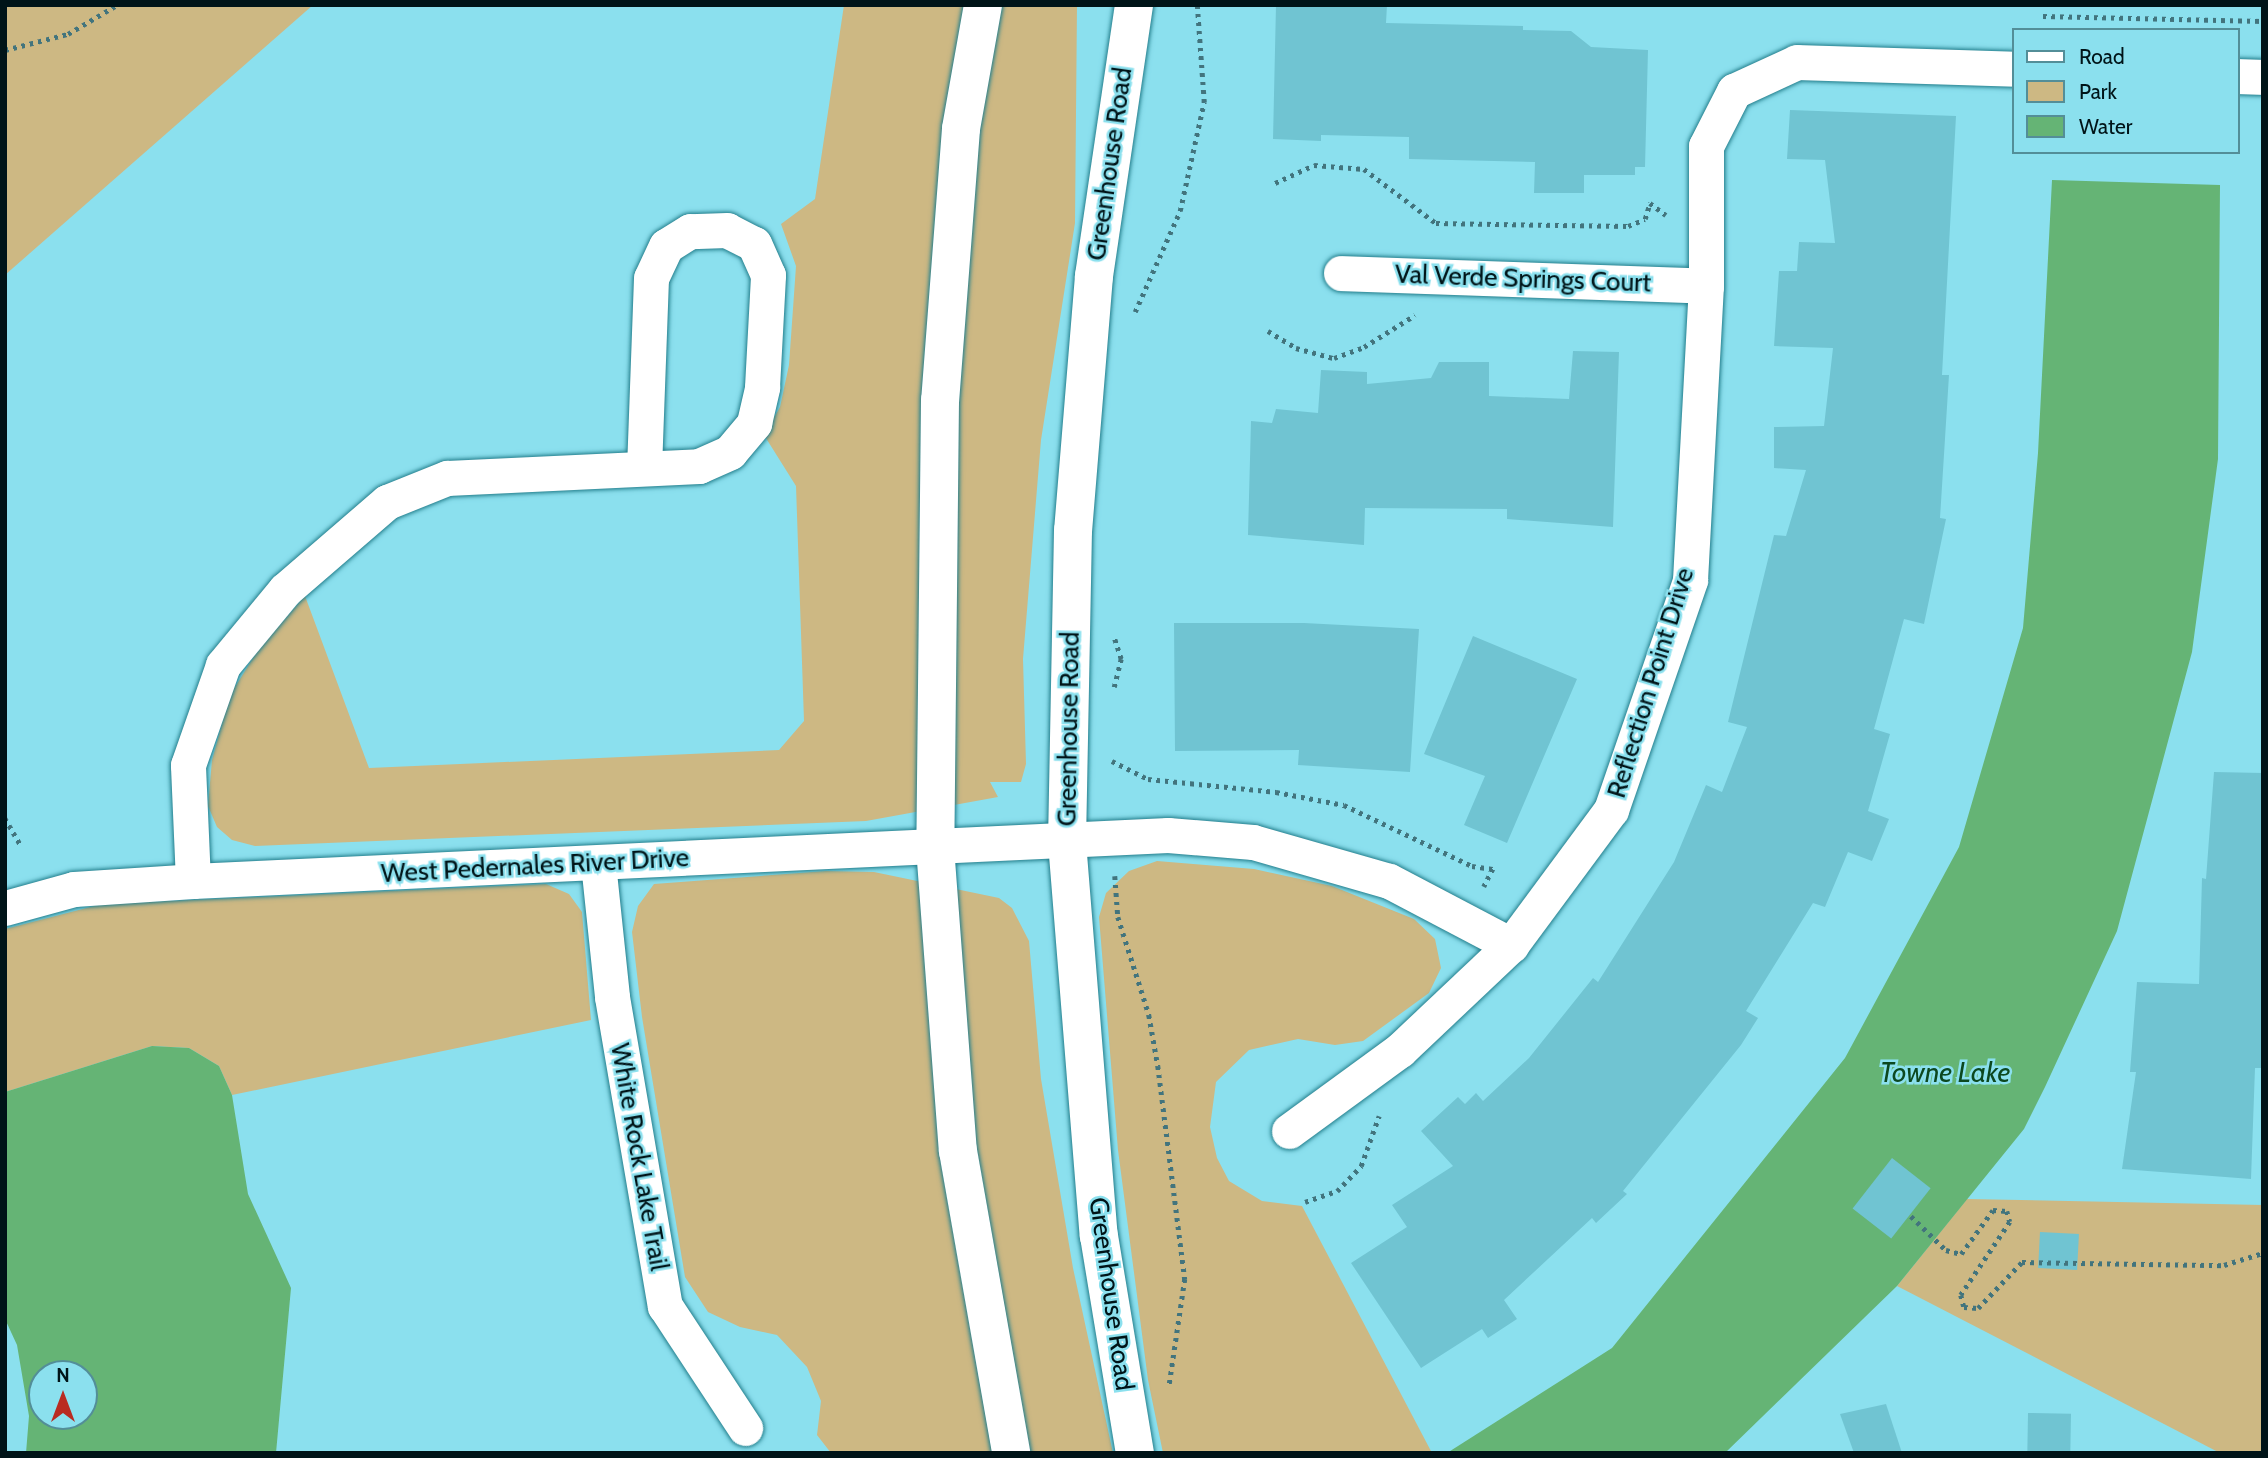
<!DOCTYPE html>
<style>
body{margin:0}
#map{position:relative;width:2268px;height:1458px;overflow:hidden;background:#8be0ee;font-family:Cabin,sans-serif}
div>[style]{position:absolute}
.green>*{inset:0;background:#cdb883}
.water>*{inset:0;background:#65b475}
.building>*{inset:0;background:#70c4d2;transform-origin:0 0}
.path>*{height:4.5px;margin-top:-2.25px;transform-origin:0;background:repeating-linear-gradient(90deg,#42747d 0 3.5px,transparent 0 8.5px)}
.roads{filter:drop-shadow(0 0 2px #237e8c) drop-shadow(0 0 2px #237e8c)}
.street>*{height:35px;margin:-17.5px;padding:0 17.5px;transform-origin:17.5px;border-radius:17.5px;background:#fff}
.secondary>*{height:38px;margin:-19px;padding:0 19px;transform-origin:19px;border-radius:19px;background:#fff}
span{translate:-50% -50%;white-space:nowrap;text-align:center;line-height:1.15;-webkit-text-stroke:5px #8be0ee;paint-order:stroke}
.street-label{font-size:26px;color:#001418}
.water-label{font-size:28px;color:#0c481f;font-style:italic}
.frame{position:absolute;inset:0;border:7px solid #001418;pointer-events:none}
.legend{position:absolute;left:2012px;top:28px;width:228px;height:126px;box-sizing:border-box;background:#8be0ee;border:2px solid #538e98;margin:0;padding:9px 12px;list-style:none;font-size:21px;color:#001418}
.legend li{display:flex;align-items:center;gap:14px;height:35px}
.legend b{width:35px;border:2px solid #538e98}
.north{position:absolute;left:28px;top:1360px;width:70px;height:70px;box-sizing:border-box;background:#8be0ee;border:2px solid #538e98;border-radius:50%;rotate:0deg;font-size:19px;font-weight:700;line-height:28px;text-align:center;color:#001418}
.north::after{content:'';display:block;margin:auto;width:24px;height:32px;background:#b92b21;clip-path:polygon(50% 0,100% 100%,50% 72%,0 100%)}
</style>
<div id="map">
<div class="green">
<i style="clip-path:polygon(5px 5px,313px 5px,5px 275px)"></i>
<i style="clip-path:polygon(844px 5px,1077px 5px,1075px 223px,1041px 440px,1023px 659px,1026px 764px,1021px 782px,990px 782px,998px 797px,866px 821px,255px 846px,232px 840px,217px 827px,208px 806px,212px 760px,230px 695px,258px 650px,305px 596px,369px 768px,779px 750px,804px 721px,796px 486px,764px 435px,780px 407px,789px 365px,796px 266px,781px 224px,815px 199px)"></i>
<i style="clip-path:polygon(1157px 861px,1254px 869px,1332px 886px,1414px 919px,1435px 939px,1441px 968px,1429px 993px,1363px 1041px,1335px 1045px,1298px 1039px,1249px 1050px,1216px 1082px,1210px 1127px,1217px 1158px,1229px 1181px,1262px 1201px,1302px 1206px,1432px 1453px,1163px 1453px,1148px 1380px,1118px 1150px,1099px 917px,1106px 893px,1129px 871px)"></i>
<i style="clip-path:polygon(826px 871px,874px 872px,999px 898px,1012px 908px,1029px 941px,1041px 1079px,1073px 1268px,1113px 1453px,831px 1453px,817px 1435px,821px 1401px,807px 1367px,777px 1335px,740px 1327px,708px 1312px,685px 1277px,642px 1017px,632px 932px,638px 906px,654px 884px)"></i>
<i style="clip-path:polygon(546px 884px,569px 894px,582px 912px,591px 1020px,232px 1095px,219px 1066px,189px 1048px,152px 1046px,5px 1092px,5px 929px,102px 904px)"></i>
<i style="clip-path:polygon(1967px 1199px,2263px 1205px,2263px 1453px,2220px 1453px,1897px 1286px)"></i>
</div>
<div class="water">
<i style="clip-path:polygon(2052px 180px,2220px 185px,2218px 459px,2192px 652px,2117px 931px,2045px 1087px,2024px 1129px,1897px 1286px,1725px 1453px,1447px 1453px,1612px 1348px,1845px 1058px,1959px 847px,2023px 628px,2038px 453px)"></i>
<i style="clip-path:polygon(evenodd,152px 1046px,189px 1048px,219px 1066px,232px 1095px,248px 1194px,291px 1288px,276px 1453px,26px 1453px,29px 1416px,17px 1345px,5px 1319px,5px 1092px,152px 1046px,42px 1374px,84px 1374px,84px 1416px,42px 1416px,42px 1374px)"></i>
</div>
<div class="building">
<i style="clip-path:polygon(1276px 5px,1387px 5px,1386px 23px,1523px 26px,1523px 30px,1571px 31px,1591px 47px,1648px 50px,1645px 167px,1635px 167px,1635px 175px,1584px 175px,1584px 193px,1534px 193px,1535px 162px,1409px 159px,1409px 137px,1321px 135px,1321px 141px,1273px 139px)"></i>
<i style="clip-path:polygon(1790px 110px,1956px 116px,1942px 375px,1949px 375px,1940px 518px,1946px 519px,1924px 624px,1904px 619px,1874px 729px,1890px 734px,1868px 811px,1889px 819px,1872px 861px,1848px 852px,1825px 907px,1813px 903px,1746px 1011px,1758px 1018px,1741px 1045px,1623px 1191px,1627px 1194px,1596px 1223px,1592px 1218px,1504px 1300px,1517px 1319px,1488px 1338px,1482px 1329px,1421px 1368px,1351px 1263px,1407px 1227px,1392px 1205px,1453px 1166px,1421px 1131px,1458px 1097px,1465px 1104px,1476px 1093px,1483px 1101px,1529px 1058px,1593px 978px,1598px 982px,1674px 862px,1706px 785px,1722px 792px,1747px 727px,1728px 722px,1774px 535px,1786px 536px,1806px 470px,1774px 468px,1774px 427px,1824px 426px,1833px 348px,1774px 346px,1779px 271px,1797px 271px,1799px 242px,1835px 243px,1825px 160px,1787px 159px)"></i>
<i style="clip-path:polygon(1573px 351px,1619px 352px,1613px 527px,1507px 519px,1507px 509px,1365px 508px,1364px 545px,1248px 535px,1251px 421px,1272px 423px,1276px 409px,1318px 413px,1321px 370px,1367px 372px,1367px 384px,1431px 378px,1439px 362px,1489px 362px,1489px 396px,1569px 399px)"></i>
<i style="clip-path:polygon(1174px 623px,1304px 623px,1419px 629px,1410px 772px,1298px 765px,1299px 750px,1175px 751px)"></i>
<i style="clip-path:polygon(1473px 636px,1577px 679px,1507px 843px,1464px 825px,1485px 776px,1424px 754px)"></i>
<i style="clip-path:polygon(2214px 772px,2263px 773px,2263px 1068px,2255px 1068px,2251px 1179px,2122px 1169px,2136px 1072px,2130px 1072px,2137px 982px,2199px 984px,2202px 878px,2206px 879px)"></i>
<i style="left:1892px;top:1158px;width:49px;height:64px;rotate:38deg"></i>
<i style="left:2040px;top:1232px;width:39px;height:36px;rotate:3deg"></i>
<i style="clip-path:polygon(1886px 1404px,1902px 1453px,1854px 1453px,1840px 1414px)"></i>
<i style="left:2028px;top:1413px;width:43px;height:40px;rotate:1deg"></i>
</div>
<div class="path">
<i style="left:2043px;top:16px;width:220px;rotate:1.3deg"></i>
<i style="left:5px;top:50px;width:65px;rotate:-14.3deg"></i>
<i style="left:68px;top:34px;width:57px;rotate:-30.6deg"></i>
<i style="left:1275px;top:183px;width:43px;rotate:-24.8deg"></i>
<i style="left:1314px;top:165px;width:50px;rotate:4.6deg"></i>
<i style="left:1364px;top:169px;width:90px;rotate:36.9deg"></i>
<i style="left:1436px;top:223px;width:192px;rotate:0.9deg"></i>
<i style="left:1628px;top:226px;width:18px;rotate:-22deg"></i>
<i style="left:1645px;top:219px;width:17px;rotate:-73deg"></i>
<i style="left:1650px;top:203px;width:20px;rotate:37deg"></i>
<i style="left:1135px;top:312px;width:111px;rotate:-66deg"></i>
<i style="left:1180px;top:211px;width:112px;rotate:-77.6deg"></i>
<i style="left:1204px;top:102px;width:97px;rotate:-94.1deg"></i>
<i style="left:1268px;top:331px;width:33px;rotate:31deg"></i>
<i style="left:1296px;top:348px;width:39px;rotate:15deg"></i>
<i style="left:1334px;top:358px;width:32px;rotate:-20deg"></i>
<i style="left:1364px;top:347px;width:60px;rotate:-32.1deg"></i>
<i style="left:1114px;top:687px;width:29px;rotate:-76deg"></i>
<i style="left:1121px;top:659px;width:22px;rotate:-108deg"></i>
<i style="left:1112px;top:761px;width:40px;rotate:26.6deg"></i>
<i style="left:1148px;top:779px;width:129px;rotate:5.8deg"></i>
<i style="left:1276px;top:792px;width:69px;rotate:10.8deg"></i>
<i style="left:1344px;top:805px;width:142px;rotate:25.5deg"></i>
<i style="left:1472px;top:866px;width:21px;rotate:8deg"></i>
<i style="left:1493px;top:869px;width:20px;rotate:117deg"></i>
<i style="left:5px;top:818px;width:32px;rotate:60deg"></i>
<i style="left:1115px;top:876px;width:41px;rotate:85.8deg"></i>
<i style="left:1118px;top:917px;width:103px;rotate:72.4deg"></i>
<i style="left:1149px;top:1015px;width:52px;rotate:80deg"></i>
<i style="left:1158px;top:1066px;width:215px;rotate:82.8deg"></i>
<i style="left:1185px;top:1279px;width:109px;rotate:98.4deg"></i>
<i style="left:1305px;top:1202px;width:34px;rotate:-19deg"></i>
<i style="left:1337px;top:1191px;width:35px;rotate:-46deg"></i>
<i style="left:1361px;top:1166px;width:53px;rotate:-70.2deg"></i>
<i style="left:1911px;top:1216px;width:49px;rotate:44.2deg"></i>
<i style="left:1946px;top:1250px;width:16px;rotate:15deg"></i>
<i style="left:1961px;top:1254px;width:54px;rotate:-54deg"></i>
<i style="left:1993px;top:1210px;width:14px;rotate:4deg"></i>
<i style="left:2007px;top:1211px;width:11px;rotate:75deg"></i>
<i style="left:2010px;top:1222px;width:88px;rotate:123.9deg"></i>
<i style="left:1961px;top:1295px;width:12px;rotate:76deg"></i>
<i style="left:1964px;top:1307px;width:14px;rotate:4deg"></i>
<i style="left:1978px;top:1308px;width:64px;rotate:-46.3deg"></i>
<i style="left:2022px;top:1262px;width:202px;rotate:0.9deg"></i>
<i style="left:2224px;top:1265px;width:41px;rotate:-17.1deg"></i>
</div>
<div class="roads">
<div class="street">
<i style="left:2238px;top:76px;width:25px;rotate:2deg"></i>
<i style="left:1341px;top:273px;width:365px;rotate:2deg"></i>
<i style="left:598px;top:863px;width:135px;rotate:84deg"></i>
<i style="left:612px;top:997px;width:314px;rotate:80.3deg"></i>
<i style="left:665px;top:1306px;width:146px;rotate:56.7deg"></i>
<i style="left:193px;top:881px;width:116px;rotate:-92.5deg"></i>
<i style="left:188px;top:765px;width:106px;rotate:-70.7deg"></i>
<i style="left:223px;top:665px;width:97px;rotate:-50.4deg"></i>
<i style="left:285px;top:590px;width:135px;rotate:-40.8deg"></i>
<i style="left:387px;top:502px;width:65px;rotate:-21.8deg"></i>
<i style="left:447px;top:478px;width:252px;rotate:-2.7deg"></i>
<i style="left:699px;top:466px;width:34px;rotate:-24deg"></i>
<i style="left:730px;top:452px;width:38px;rotate:-50deg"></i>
<i style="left:754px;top:423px;width:37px;rotate:-77deg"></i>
<i style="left:762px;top:387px;width:112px;rotate:-86.9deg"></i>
<i style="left:768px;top:275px;width:34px;rotate:-114deg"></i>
<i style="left:754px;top:244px;width:30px;rotate:-153deg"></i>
<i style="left:727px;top:230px;width:37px;rotate:178deg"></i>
<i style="left:690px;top:231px;width:28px;rotate:148deg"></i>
<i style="left:666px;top:246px;width:35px;rotate:115deg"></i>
<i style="left:651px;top:278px;width:190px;rotate:92.1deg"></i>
<i style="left:5px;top:908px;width:72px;rotate:-15.4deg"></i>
<i style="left:74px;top:889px;width:119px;rotate:-3.8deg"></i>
<i style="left:193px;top:881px;width:976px;rotate:-2.7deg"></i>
<i style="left:1168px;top:835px;width:85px;rotate:4.7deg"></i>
<i style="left:1253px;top:842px;width:141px;rotate:16deg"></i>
<i style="left:1389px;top:881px;width:138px;rotate:27.7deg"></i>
<i style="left:1289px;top:1131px;width:137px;rotate:-36.1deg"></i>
<i style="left:1400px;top:1050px;width:153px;rotate:-43.4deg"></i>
<i style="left:1511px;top:945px;width:168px;rotate:-53.5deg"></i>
<i style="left:1611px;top:810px;width:243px;rotate:-71deg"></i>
<i style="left:1690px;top:580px;width:294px;rotate:-86.9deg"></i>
<i style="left:1706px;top:286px;width:140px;rotate:-90deg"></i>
<i style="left:1706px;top:146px;width:62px;rotate:-63deg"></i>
<i style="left:1734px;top:91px;width:69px;rotate:-24.7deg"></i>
<i style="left:1797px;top:62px;width:217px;rotate:1.8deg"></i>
</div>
<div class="secondary">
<i style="left:983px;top:5px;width:126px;rotate:100.1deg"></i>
<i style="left:961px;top:129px;width:272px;rotate:94.4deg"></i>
<i style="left:940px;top:400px;width:447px;rotate:90.6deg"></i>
<i style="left:935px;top:847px;width:305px;rotate:85.7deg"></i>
<i style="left:958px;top:1151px;width:307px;rotate:80deg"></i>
<i style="left:1134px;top:5px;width:274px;rotate:98.4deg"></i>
<i style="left:1094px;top:276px;width:255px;rotate:94.7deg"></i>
<i style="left:1073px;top:530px;width:312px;rotate:91.1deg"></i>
<i style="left:1067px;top:842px;width:395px;rotate:85.4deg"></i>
<i style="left:1099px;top:1236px;width:220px;rotate:80.6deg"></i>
</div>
</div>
<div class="street-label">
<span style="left:1110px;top:164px;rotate:-82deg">Greenhouse Road</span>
<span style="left:1523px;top:279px;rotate:2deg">Val Verde Springs Court</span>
<span style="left:1651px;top:683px;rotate:-73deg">Reflection Point Drive</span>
<span style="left:1069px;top:729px;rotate:-89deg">Greenhouse Road</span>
<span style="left:535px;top:866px;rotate:-3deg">West Pedernales River Drive</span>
<span style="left:639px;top:1157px;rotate:80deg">White Rock Lake Trail</span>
<span style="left:1111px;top:1294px;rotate:82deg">Greenhouse Road</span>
</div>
<div class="water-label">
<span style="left:1945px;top:1072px">Towne Lake</span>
</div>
<div class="frame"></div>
<ul class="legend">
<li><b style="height:9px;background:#fff"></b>Road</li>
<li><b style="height:19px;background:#cdb883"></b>Park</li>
<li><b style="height:19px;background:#65b475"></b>Water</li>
</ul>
<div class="north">N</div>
</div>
